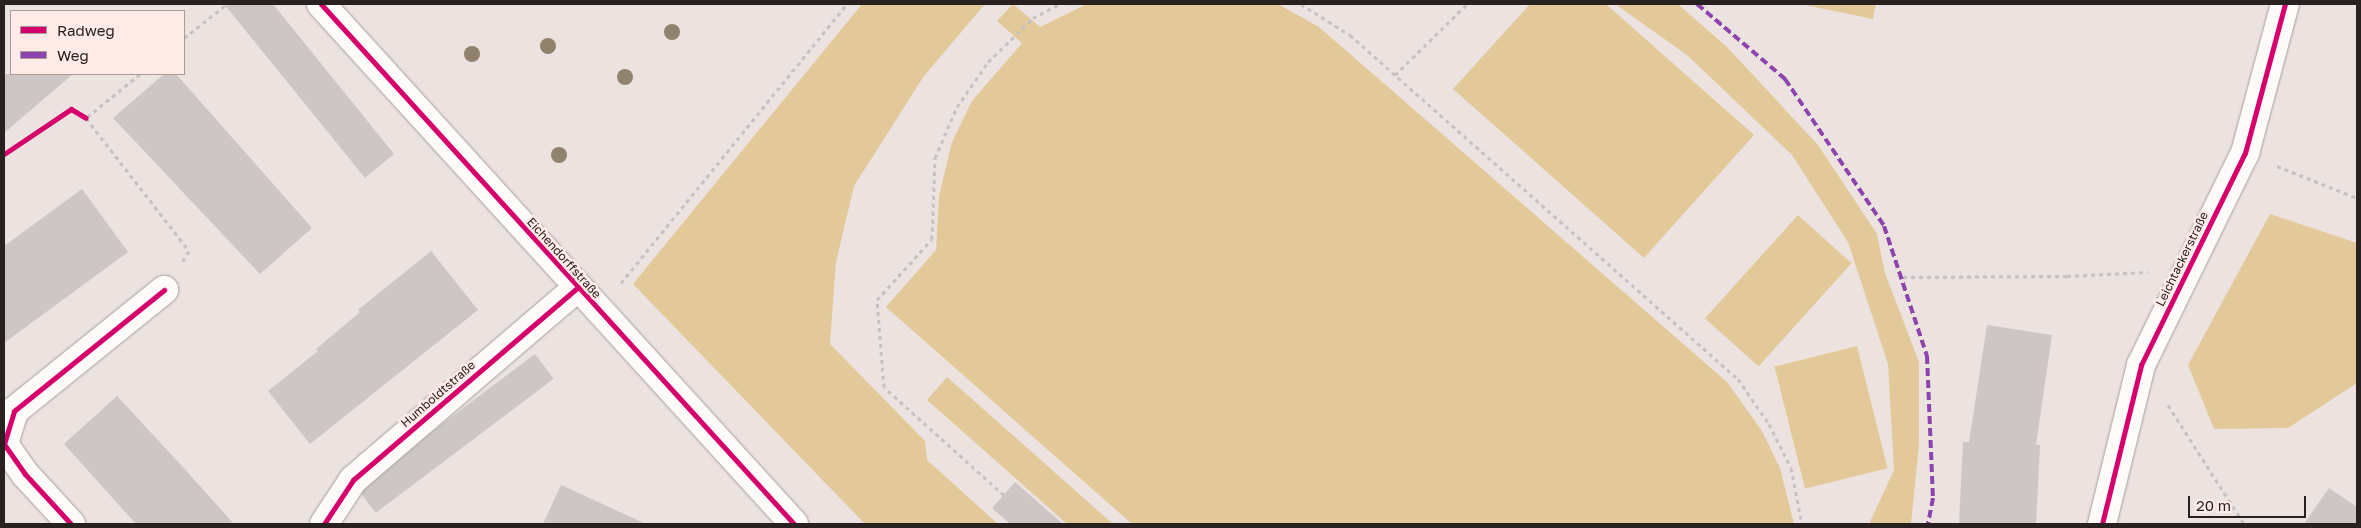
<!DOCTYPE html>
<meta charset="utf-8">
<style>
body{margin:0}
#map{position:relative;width:2361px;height:528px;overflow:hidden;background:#ece2df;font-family:"Golos Text",sans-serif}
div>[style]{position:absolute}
.green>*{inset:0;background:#e3c99a;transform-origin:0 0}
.building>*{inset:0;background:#cec6c4;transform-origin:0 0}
.path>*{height:3px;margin-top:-1.5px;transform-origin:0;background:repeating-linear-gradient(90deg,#c5c2c1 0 4px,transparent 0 8px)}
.roads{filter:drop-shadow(0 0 1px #a79f9e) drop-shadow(0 0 1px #a79f9e)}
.minor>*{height:28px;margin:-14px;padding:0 14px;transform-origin:14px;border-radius:14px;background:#fcfbfa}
.quiet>*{height:4px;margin-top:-2px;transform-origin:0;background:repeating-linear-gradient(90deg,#8e44ad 0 8px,transparent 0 12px)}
.cycleway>*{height:5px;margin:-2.5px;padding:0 2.5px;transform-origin:2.5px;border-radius:2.5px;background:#d6006c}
.trees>*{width:16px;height:16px;margin:-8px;border-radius:50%;background:#90826c}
span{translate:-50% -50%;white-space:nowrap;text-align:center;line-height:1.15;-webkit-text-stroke:5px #feebe7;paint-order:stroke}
.street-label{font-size:12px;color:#28211f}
.frame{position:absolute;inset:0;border:5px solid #28211f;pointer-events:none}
.legend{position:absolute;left:10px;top:10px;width:175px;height:65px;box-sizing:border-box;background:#feebe7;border:1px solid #a89a97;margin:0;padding:6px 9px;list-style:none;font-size:15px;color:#28211f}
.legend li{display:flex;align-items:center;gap:10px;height:25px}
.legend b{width:25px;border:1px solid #a89a97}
.scale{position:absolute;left:2188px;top:496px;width:118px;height:22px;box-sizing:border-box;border:2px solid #28211f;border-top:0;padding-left:6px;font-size:15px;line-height:18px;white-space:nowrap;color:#28211f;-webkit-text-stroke:4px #feebe7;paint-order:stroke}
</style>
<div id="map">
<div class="green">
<i style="clip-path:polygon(862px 4px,985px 4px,924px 76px,854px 186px,836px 262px,830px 344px,925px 441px,927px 460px,998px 524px,865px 524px,633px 284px)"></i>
<i style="clip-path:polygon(1013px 4px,1040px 27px,1087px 4px,1278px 4px,1319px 27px,1727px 382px,1762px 431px,1780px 468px,1794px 524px,1132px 524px,886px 307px,936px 250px,939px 196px,952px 142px,972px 101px,1022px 43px,997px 21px)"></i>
<i style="clip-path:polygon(1530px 4px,1606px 4px,1754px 135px,1644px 258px,1453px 89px)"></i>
<i style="clip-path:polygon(1615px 4px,1678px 4px,1727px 47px,1818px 145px,1877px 234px,1885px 273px,1919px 362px,1919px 445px,1911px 524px,1869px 524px,1894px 470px,1888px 364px,1848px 242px,1792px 155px,1687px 55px)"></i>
<i style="clip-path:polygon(1800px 4px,1876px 4px,1873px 19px)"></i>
<i style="clip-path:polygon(2270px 214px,2357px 243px,2357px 383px,2288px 428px,2214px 429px,2188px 365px)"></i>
<i style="left:1798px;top:215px;width:72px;height:139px;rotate:42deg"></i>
<i style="left:1857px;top:346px;width:126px;height:85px;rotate:76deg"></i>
<i style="clip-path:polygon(947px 377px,1113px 524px,1067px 524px,927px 400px)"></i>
</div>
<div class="building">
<i style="clip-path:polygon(224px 4px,273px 4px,394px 154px,365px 178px)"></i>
<i style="clip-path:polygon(4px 74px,73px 74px,4px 133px)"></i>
<i style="clip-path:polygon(164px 74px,176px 74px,312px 228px,260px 274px,113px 118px)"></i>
<i style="clip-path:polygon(82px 189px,128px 252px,4px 343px,4px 246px)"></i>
<i style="clip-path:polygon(431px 251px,478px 310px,310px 444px,268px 391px,318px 351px,316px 349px,360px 312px,358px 310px)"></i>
<i style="clip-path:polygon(1987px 325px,2052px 335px,2036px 445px,2040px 445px,2036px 524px,1959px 524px,1963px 442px,1969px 442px)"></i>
<i style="left:535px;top:354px;width:31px;height:223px;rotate:53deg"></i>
<i style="clip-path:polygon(117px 396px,181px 465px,234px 524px,136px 524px,64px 444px)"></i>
<i style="clip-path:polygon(1015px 482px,1063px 524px,1010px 524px,992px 508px)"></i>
<i style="clip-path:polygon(561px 485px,646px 524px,543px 524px)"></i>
<i style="clip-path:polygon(2329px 488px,2357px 507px,2357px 524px,2304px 524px)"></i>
</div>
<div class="path">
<i style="left:1301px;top:4px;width:58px;rotate:32.3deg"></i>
<i style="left:1350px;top:35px;width:519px;rotate:41.56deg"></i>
<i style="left:1738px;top:379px;width:55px;rotate:55.4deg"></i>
<i style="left:1769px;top:424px;width:49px;rotate:63.4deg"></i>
<i style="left:1791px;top:468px;width:57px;rotate:78.9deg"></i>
<i style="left:184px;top:38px;width:55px;rotate:-38.3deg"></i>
<i style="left:140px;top:74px;width:70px;rotate:140.8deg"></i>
<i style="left:86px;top:118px;width:168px;rotate:52.2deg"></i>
<i style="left:189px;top:251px;width:13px;rotate:122deg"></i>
<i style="left:1395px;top:75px;width:101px;rotate:-44.6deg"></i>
<i style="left:2277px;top:166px;width:86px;rotate:21.8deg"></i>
<i style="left:1903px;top:277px;width:164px;rotate:-0.3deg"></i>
<i style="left:2067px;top:276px;width:81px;rotate:-2.8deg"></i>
<i style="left:621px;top:283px;width:359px;rotate:-51deg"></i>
<i style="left:2168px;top:405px;width:141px;rotate:57.4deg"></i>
<i style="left:1004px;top:495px;width:161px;rotate:-138deg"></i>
<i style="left:884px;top:387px;width:87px;rotate:-94.6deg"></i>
<i style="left:877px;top:300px;width:82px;rotate:-48deg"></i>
<i style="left:932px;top:239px;width:81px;rotate:-87.9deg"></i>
<i style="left:935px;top:158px;width:56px;rotate:-66.7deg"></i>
<i style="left:957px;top:107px;width:55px;rotate:-55.4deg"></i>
<i style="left:988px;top:62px;width:63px;rotate:-44.4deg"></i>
<i style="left:1033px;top:18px;width:30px;rotate:-28deg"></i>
</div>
<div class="roads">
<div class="minor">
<i style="left:321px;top:4px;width:703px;rotate:47.71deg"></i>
<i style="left:71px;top:524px;width:68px;rotate:-132.6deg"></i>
<i style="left:25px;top:474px;width:37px;rotate:-125deg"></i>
<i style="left:4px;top:444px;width:34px;rotate:-73deg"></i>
<i style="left:14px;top:411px;width:193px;rotate:-38.9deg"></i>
<i style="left:324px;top:524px;width:53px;rotate:-56.6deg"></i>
<i style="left:353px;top:480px;width:295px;rotate:-40.6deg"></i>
<i style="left:2102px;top:524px;width:164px;rotate:-76.2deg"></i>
<i style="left:2141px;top:365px;width:236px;rotate:-63.9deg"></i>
<i style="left:2245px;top:153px;width:154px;rotate:-75deg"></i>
</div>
</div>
<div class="quiet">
<i style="left:1697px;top:4px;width:116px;rotate:40.4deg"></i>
<i style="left:1785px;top:79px;width:177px;rotate:56deg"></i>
<i style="left:1884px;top:226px;width:137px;rotate:71.7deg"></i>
<i style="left:1927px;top:356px;width:142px;rotate:87.6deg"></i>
<i style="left:1933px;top:498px;width:26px;rotate:101deg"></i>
</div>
<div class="cycleway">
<i style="left:321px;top:4px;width:703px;rotate:47.71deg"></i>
<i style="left:4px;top:154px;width:81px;rotate:-33.9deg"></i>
<i style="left:71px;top:109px;width:17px;rotate:31deg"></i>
<i style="left:71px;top:524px;width:68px;rotate:-132.6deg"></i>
<i style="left:25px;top:474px;width:37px;rotate:-125deg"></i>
<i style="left:4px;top:444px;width:34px;rotate:-73deg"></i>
<i style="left:14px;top:411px;width:193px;rotate:-38.9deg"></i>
<i style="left:324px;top:524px;width:53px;rotate:-56.6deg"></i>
<i style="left:353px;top:480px;width:295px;rotate:-40.6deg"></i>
<i style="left:2102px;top:524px;width:164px;rotate:-76.2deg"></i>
<i style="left:2141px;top:365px;width:236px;rotate:-63.9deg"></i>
<i style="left:2245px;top:153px;width:154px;rotate:-75deg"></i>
</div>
<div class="trees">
<i style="left:672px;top:32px"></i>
<i style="left:548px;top:46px"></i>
<i style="left:472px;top:54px"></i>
<i style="left:625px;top:77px"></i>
<i style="left:559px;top:155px"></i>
</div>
<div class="street-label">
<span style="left:564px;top:258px;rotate:48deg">Eichendorffstraße</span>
<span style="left:2182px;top:259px;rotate:-64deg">Leichtackerstraße</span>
<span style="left:438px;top:394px;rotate:-41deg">Humboldtstraße</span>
</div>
<div class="frame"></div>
<ul class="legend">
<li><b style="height:6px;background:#d6006c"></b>Radweg</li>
<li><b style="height:6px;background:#8e44ad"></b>Weg</li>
</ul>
<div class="scale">20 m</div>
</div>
